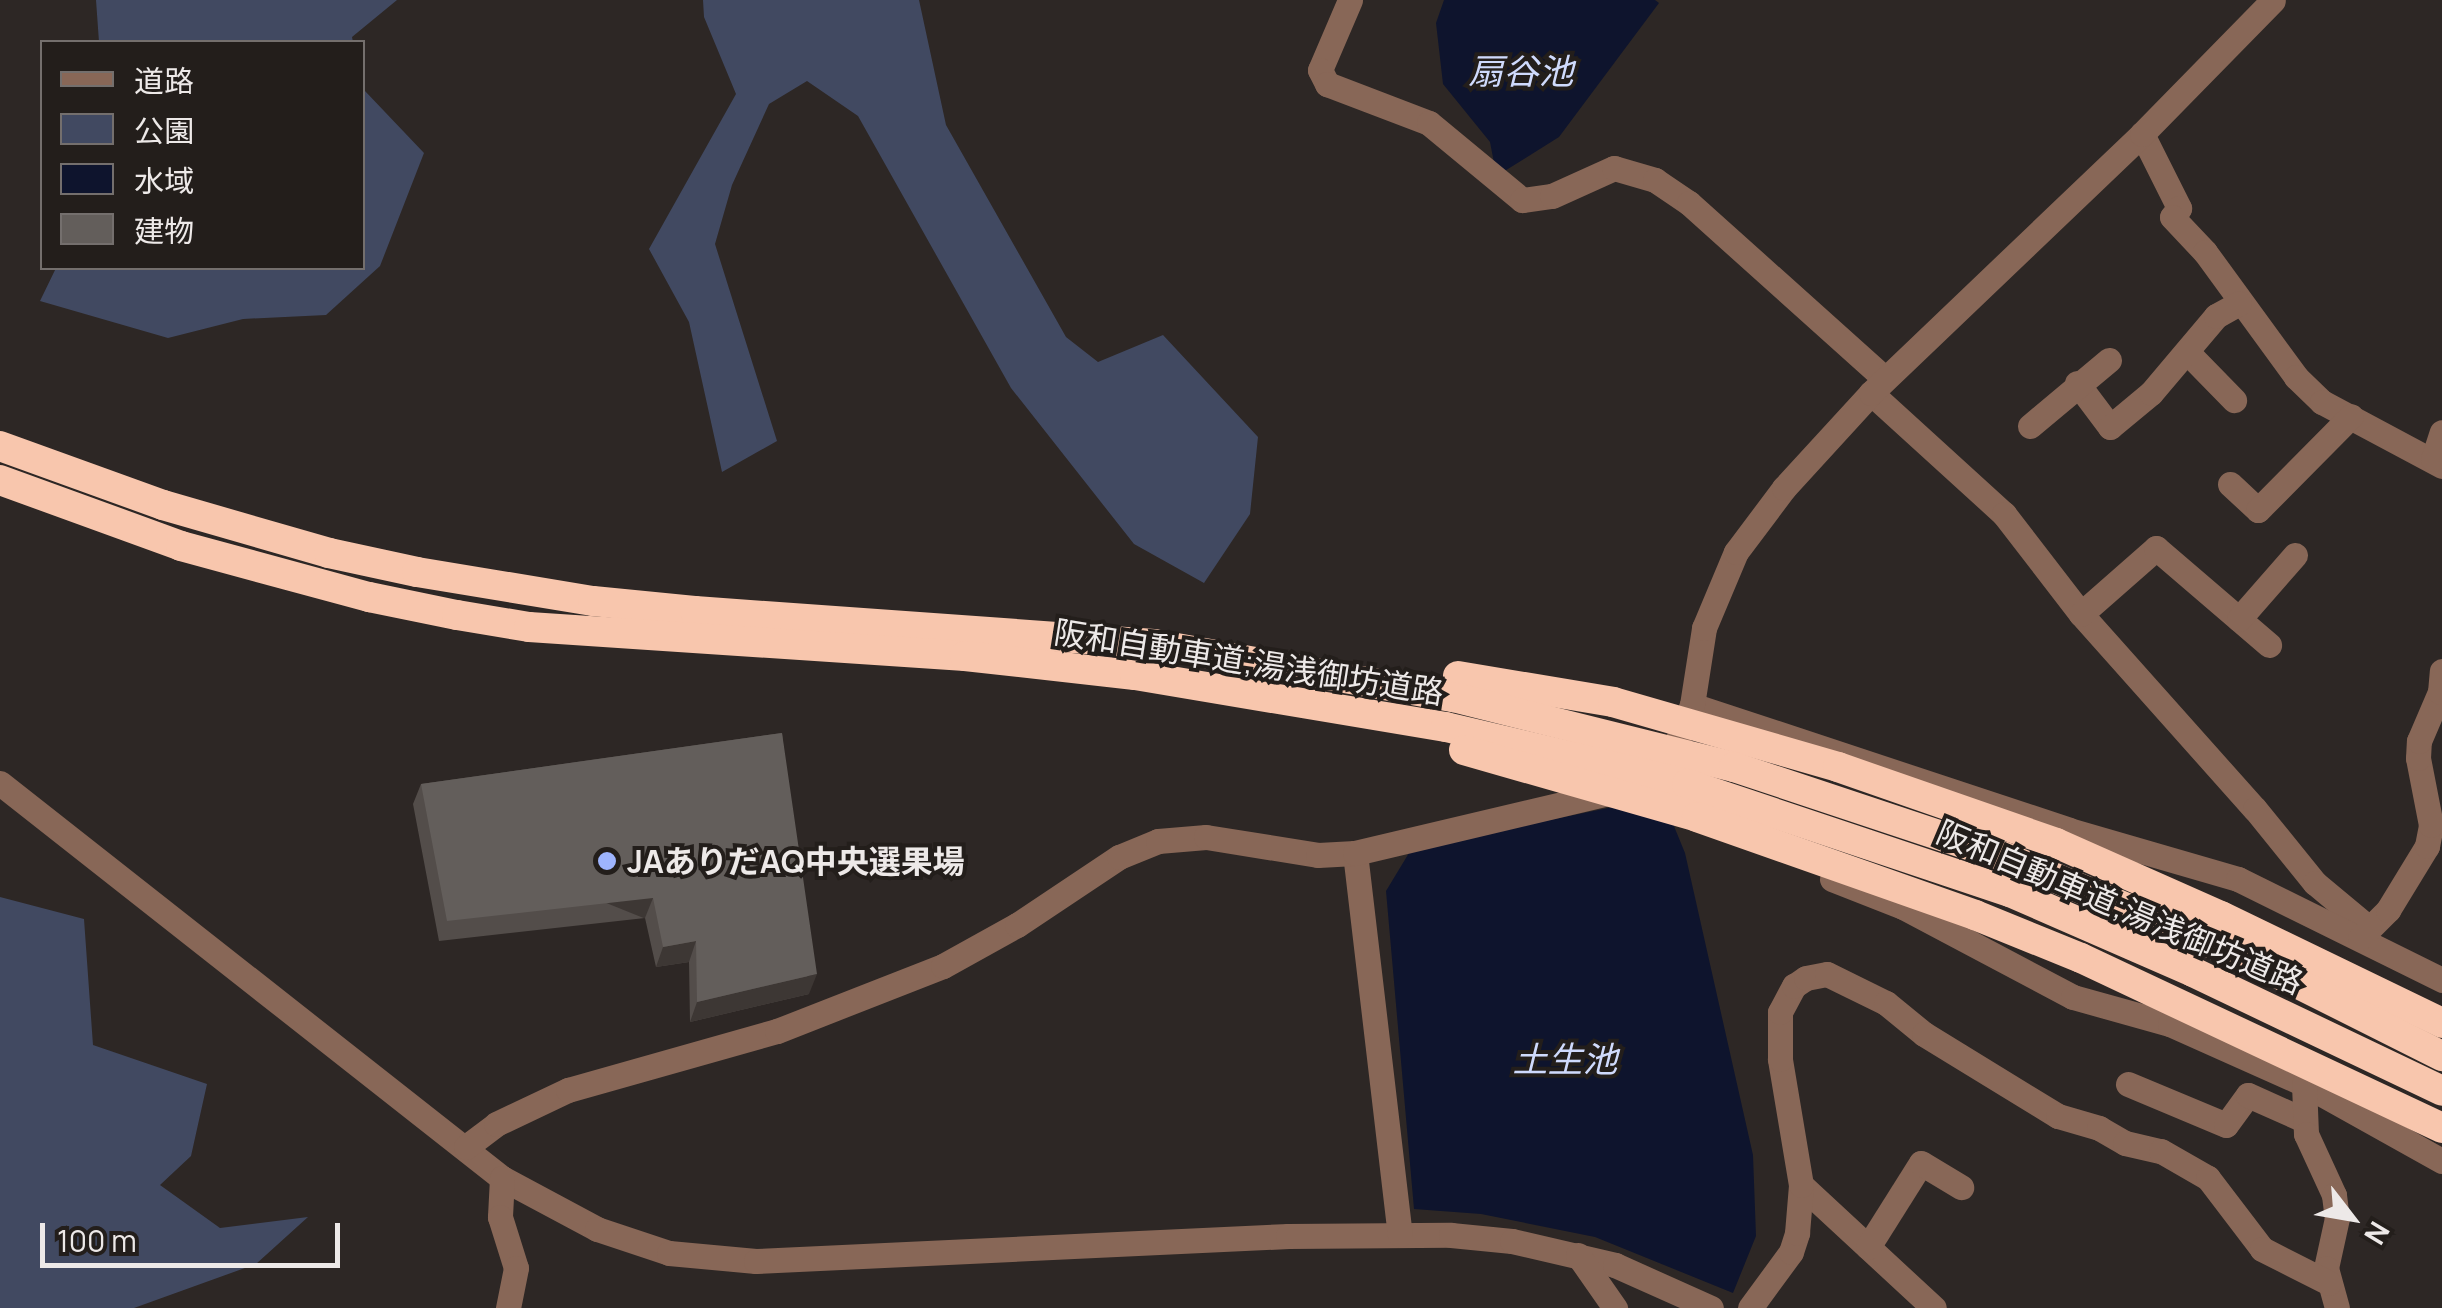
<!DOCTYPE html>
<meta charset="utf-8">
<style>
body{margin:0}
#map{position:relative;width:2442px;height:1308px;overflow:hidden;background:#2d2725;font-family:Manrope,"Noto Sans JP",sans-serif}
div>[style]{position:absolute}
.green>*{inset:0;background:#414961}
.water>*{inset:0;background:#0e142d}
.minor>*{height:25px;margin:-12.5px;padding:0 12.5px;transform-origin:12.5px;border-radius:12.5px;background:#886757}
.highway>*{height:30px;margin:-15px;padding:0 15px;transform-origin:15px;border-radius:15px;background:#f8c6ad}
.highway-bridge>*{height:30px;margin:-15px;padding:0 15px;transform-origin:15px;border-radius:15px;background:#f8c6ad}
.wall>*{inset:0;background:#534d4a}
.shaded-wall>*{inset:0;background:#3d3734;transform-origin:0 0}
.building>*{inset:0;background:#635e5b}
.dots>*{width:28px;height:28px;translate:-50% -50%;box-sizing:border-box;border:5px solid #231e1b;border-radius:50%}
span{translate:-50% -50%;white-space:nowrap;text-align:center;line-height:1.15;-webkit-text-stroke:8px #231e1b;paint-order:stroke}
.street-label{font-size:32px;color:#ede9e8}
.poi-label{font-size:32px;color:#ede9e8;font-weight:700}
.left{translate:0 -50%;text-align:left}
.water-label{font-size:35px;color:#cfdafc;font-style:italic}
.legend{position:absolute;left:40px;top:40px;width:325px;height:230px;box-sizing:border-box;background:#231e1b;border:2px solid #746f6d;margin:0;padding:12px 18px;list-style:none;font-size:30px;color:#ede9e8}
.legend li{display:flex;align-items:center;gap:20px;height:50px}
.legend b{width:50px;border:2px solid #746f6d}
.north{position:absolute;left:2302px;top:1168px;width:100px;height:100px;-webkit-text-stroke:8px #231e1b;paint-order:stroke;rotate:121deg;font-size:28px;font-weight:700;line-height:40px;text-align:center;color:#ede9e8}
.north::after{content:'';display:block;margin:auto;width:35px;height:45px;background:#ede9e8;clip-path:polygon(50% 0,100% 100%,50% 72%,0 100%)}
.scale{position:absolute;left:40px;top:1223px;width:300px;height:45px;box-sizing:border-box;border:5px solid #ede9e8;border-top:0;padding-left:12px;font-size:30px;line-height:35px;white-space:nowrap;color:#ede9e8;-webkit-text-stroke:8px #231e1b;paint-order:stroke}
</style>
<div id="map">
<div class="green">
<i style="clip-path:polygon(96px 0,397px 0,352px 37px,353px 42px,99px 42px)"></i>
<i style="clip-path:polygon(703px 0,919px 0,946px 125px,1066px 337px,1098px 362px,1163px 335px,1258px 437px,1250px 514px,1204px 583px,1134px 544px,1011px 388px,858px 116px,807px 81px,769px 104px,732px 185px,715px 244px,777px 441px,722px 472px,689px 322px,649px 249px,736px 94px,704px 17px)"></i>
<i style="clip-path:polygon(363px 81px,365px 91px,424px 153px,380px 266px,326px 315px,243px 319px,168px 338px,40px 301px,56px 268px,362px 268px)"></i>
<i style="clip-path:polygon(0 897px,84px 919px,93px 1045px,207px 1084px,191px 1156px,160px 1185px,220px 1228px,308px 1217px,256px 1264px,134px 1308px,0 1308px)"></i>
</div>
<div class="water">
<i style="clip-path:polygon(1444px 0,1655px 0,1659px 3px,1559px 137px,1503px 172px,1495px 168px,1490px 142px,1443px 84px,1436px 23px)"></i>
<i style="clip-path:polygon(1662px 797px,1685px 853px,1753px 1155px,1756px 1236px,1733px 1293px,1595px 1237px,1481px 1214px,1414px 1209px,1386px 891px,1412px 848px)"></i>
</div>
<div class="minor">
<i style="left:1350px;top:0;width:76px;rotate:113.2deg"></i>
<i style="left:1320px;top:70px;width:16px;rotate:63deg"></i>
<i style="left:1327px;top:84px;width:109px;rotate:20.9deg"></i>
<i style="left:1429px;top:123px;width:121px;rotate:39.6deg"></i>
<i style="left:1522px;top:200px;width:30px;rotate:-8deg"></i>
<i style="left:1552px;top:196px;width:68px;rotate:-24.3deg"></i>
<i style="left:1614px;top:168px;width:43px;rotate:16.3deg"></i>
<i style="left:1655px;top:180px;width:41px;rotate:34.1deg"></i>
<i style="left:1689px;top:203px;width:263px;rotate:41.9deg"></i>
<i style="left:2142px;top:134px;width:83px;rotate:63.4deg"></i>
<i style="left:2179px;top:208px;width:11px;rotate:128deg"></i>
<i style="left:2172px;top:217px;width:48px;rotate:46.7deg"></i>
<i style="left:2205px;top:252px;width:155px;rotate:53.9deg"></i>
<i style="left:2296px;top:377px;width:36px;rotate:44deg"></i>
<i style="left:2322px;top:402px;width:136px;rotate:28.1deg"></i>
<i style="left:2188px;top:353px;width:66px;rotate:45.6deg"></i>
<i style="left:2077px;top:383px;width:55px;rotate:53.1deg"></i>
<i style="left:2110px;top:427px;width:53px;rotate:-39.7deg"></i>
<i style="left:2151px;top:393px;width:101px;rotate:-49.8deg"></i>
<i style="left:2216px;top:316px;width:26px;rotate:-29deg"></i>
<i style="left:1871px;top:393px;width:180px;rotate:42.3deg"></i>
<i style="left:2004px;top:514px;width:126px;rotate:52.4deg"></i>
<i style="left:2081px;top:614px;width:261px;rotate:48.3deg"></i>
<i style="left:2255px;top:809px;width:95px;rotate:51deg"></i>
<i style="left:2315px;top:883px;width:70px;rotate:39.8deg"></i>
<i style="left:2030px;top:426px;width:103px;rotate:-39.9deg"></i>
<i style="left:2433px;top:459px;width:28px;rotate:-72deg"></i>
<i style="left:2230px;top:484px;width:38px;rotate:43deg"></i>
<i style="left:2258px;top:510px;width:132px;rotate:-45.3deg"></i>
<i style="left:2081px;top:614px;width:100px;rotate:-41.3deg"></i>
<i style="left:2156px;top:548px;width:149px;rotate:40.6deg"></i>
<i style="left:2239px;top:619px;width:85px;rotate:-48.8deg"></i>
<i style="left:1692px;top:705px;width:397px;rotate:18.3deg"></i>
<i style="left:2069px;top:830px;width:176px;rotate:16.2deg"></i>
<i style="left:2238px;top:879px;width:228px;rotate:26.3deg"></i>
<i style="left:1659px;top:766px;width:23px;rotate:-49deg"></i>
<i style="left:1674px;top:749px;width:48px;rotate:-67.8deg"></i>
<i style="left:1692px;top:705px;width:78px;rotate:-81.1deg"></i>
<i style="left:1704px;top:628px;width:82px;rotate:-67.2deg"></i>
<i style="left:1736px;top:552px;width:80px;rotate:-53.1deg"></i>
<i style="left:1784px;top:488px;width:129px;rotate:-47.5deg"></i>
<i style="left:1871px;top:393px;width:375px;rotate:-43.7deg"></i>
<i style="left:2142px;top:134px;width:187px;rotate:-45.6deg"></i>
<i style="left:0;top:783px;width:639px;rotate:38.2deg"></i>
<i style="left:502px;top:1178px;width:108px;rotate:28.2deg"></i>
<i style="left:597px;top:1229px;width:76px;rotate:18.4deg"></i>
<i style="left:669px;top:1253px;width:87px;rotate:5.3deg"></i>
<i style="left:756px;top:1261px;width:533px;rotate:-2.69deg"></i>
<i style="left:1288px;top:1236px;width:163px;rotate:-0.4deg"></i>
<i style="left:1451px;top:1235px;width:61px;rotate:5.6deg"></i>
<i style="left:1512px;top:1241px;width:106px;rotate:13.1deg"></i>
<i style="left:1615px;top:1265px;width:105px;rotate:24.1deg"></i>
<i style="left:1355px;top:853px;width:384px;rotate:83.3deg"></i>
<i style="left:1832px;top:879px;width:76px;rotate:21.5deg"></i>
<i style="left:1903px;top:907px;width:192px;rotate:27.9deg"></i>
<i style="left:2073px;top:997px;width:101px;rotate:15.6deg"></i>
<i style="left:2170px;top:1024px;width:147px;rotate:24.1deg"></i>
<i style="left:2304px;top:1084px;width:158px;rotate:29.2deg"></i>
<i style="left:2360px;top:938px;width:40px;rotate:-45deg"></i>
<i style="left:2388px;top:910px;width:75px;rotate:-58.6deg"></i>
<i style="left:2427px;top:846px;width:21px;rotate:-79deg"></i>
<i style="left:2431px;top:825px;width:68px;rotate:-101deg"></i>
<i style="left:2418px;top:758px;width:17px;rotate:-87deg"></i>
<i style="left:2419px;top:741px;width:53px;rotate:-66.8deg"></i>
<i style="left:2440px;top:692px;width:21px;rotate:-85deg"></i>
<i style="left:2128px;top:1084px;width:106px;rotate:22.7deg"></i>
<i style="left:2226px;top:1125px;width:37px;rotate:-54deg"></i>
<i style="left:2248px;top:1095px;width:61px;rotate:24.1deg"></i>
<i style="left:2304px;top:1084px;width:50px;rotate:87.7deg"></i>
<i style="left:2306px;top:1134px;width:67px;rotate:65.3deg"></i>
<i style="left:2334px;top:1195px;width:23px;rotate:83deg"></i>
<i style="left:2337px;top:1218px;width:51px;rotate:102.4deg"></i>
<i style="left:2326px;top:1268px;width:41px;rotate:74.6deg"></i>
<i style="left:466px;top:1147px;width:38px;rotate:-37deg"></i>
<i style="left:496px;top:1124px;width:80px;rotate:-25.3deg"></i>
<i style="left:568px;top:1090px;width:217px;rotate:-15.8deg"></i>
<i style="left:777px;top:1031px;width:178px;rotate:-21.4deg"></i>
<i style="left:943px;top:966px;width:85px;rotate:-29deg"></i>
<i style="left:1017px;top:925px;width:123px;rotate:-33.7deg"></i>
<i style="left:1119px;top:857px;width:42px;rotate:-22.3deg"></i>
<i style="left:1158px;top:841px;width:48px;rotate:-4.8deg"></i>
<i style="left:1206px;top:837px;width:113px;rotate:9.1deg"></i>
<i style="left:1318px;top:855px;width:37px;rotate:-3deg"></i>
<i style="left:1355px;top:853px;width:269px;rotate:-13.3deg"></i>
<i style="left:502px;top:1178px;width:39px;rotate:93deg"></i>
<i style="left:500px;top:1217px;width:53px;rotate:72.6deg"></i>
<i style="left:516px;top:1268px;width:41px;rotate:101.3deg"></i>
<i style="left:1801px;top:1185px;width:181px;rotate:42.8deg"></i>
<i style="left:1868px;top:1247px;width:99px;rotate:-57.8deg"></i>
<i style="left:1921px;top:1163px;width:47px;rotate:31deg"></i>
<i style="left:1578px;top:1255px;width:65px;rotate:55.1deg"></i>
<i style="left:1750px;top:1308px;width:69px;rotate:-53.8deg"></i>
<i style="left:1791px;top:1252px;width:20px;rotate:-72deg"></i>
<i style="left:1797px;top:1233px;width:48px;rotate:-85.2deg"></i>
<i style="left:1801px;top:1185px;width:128px;rotate:-99.5deg"></i>
<i style="left:1780px;top:1059px;width:47px;rotate:-90deg"></i>
<i style="left:1780px;top:1012px;width:30px;rotate:-62deg"></i>
<i style="left:1794px;top:986px;width:14px;rotate:-34deg"></i>
<i style="left:1806px;top:978px;width:21px;rotate:-11deg"></i>
<i style="left:1827px;top:974px;width:66px;rotate:26.2deg"></i>
<i style="left:1886px;top:1003px;width:49px;rotate:39.2deg"></i>
<i style="left:1924px;top:1034px;width:157px;rotate:31.5deg"></i>
<i style="left:2058px;top:1116px;width:43px;rotate:16.3deg"></i>
<i style="left:2099px;top:1128px;width:30px;rotate:30deg"></i>
<i style="left:2125px;top:1143px;width:37px;rotate:13deg"></i>
<i style="left:2161px;top:1151px;width:54px;rotate:29.9deg"></i>
<i style="left:2208px;top:1178px;width:89px;rotate:52.7deg"></i>
<i style="left:2262px;top:1249px;width:75px;rotate:26.9deg"></i>
</div>
<div class="highway">
<i style="left:0;top:446px;width:173px;rotate:19.9deg"></i>
<i style="left:163px;top:505px;width:173px;rotate:16.1deg"></i>
<i style="left:329px;top:553px;width:90px;rotate:12.2deg"></i>
<i style="left:417px;top:572px;width:178px;rotate:9.4deg"></i>
<i style="left:593px;top:601px;width:102px;rotate:5.6deg"></i>
<i style="left:695px;top:611px;width:460px;rotate:4.1deg"></i>
<i style="left:1154px;top:644px;width:304px;rotate:10.1deg"></i>
<i style="left:0;top:480px;width:193px;rotate:20deg"></i>
<i style="left:181px;top:546px;width:195px;rotate:15.2deg"></i>
<i style="left:369px;top:597px;width:90px;rotate:11.6deg"></i>
<i style="left:457px;top:615px;width:73px;rotate:9.5deg"></i>
<i style="left:529px;top:627px;width:437px;rotate:3.8deg"></i>
<i style="left:965px;top:656px;width:171px;rotate:6.4deg"></i>
<i style="left:1135px;top:675px;width:315px;rotate:9.5deg"></i>
<i style="left:2221px;top:916px;width:246px;rotate:25.8deg"></i>
<i style="left:2081px;top:958px;width:399px;rotate:25.2deg"></i>
</div>
<div class="highway-bridge">
<i style="left:1458px;top:676px;width:157px;rotate:9.5deg"></i>
<i style="left:1613px;top:702px;width:234px;rotate:16.1deg"></i>
<i style="left:1838px;top:767px;width:231px;rotate:19.2deg"></i>
<i style="left:2056px;top:843px;width:180px;rotate:23.9deg"></i>
<i style="left:1453px;top:697px;width:290px;rotate:14deg"></i>
<i style="left:1734px;top:767px;width:286px;rotate:18.4deg"></i>
<i style="left:2005px;top:857px;width:267px;rotate:22.7deg"></i>
<i style="left:2251px;top:960px;width:214px;rotate:26.7deg"></i>
<i style="left:1446px;top:727px;width:248px;rotate:13.3deg"></i>
<i style="left:1687px;top:784px;width:341px;rotate:18.5deg"></i>
<i style="left:2010px;top:892px;width:200px;rotate:23.6deg"></i>
<i style="left:2193px;top:972px;width:276px;rotate:25.5deg"></i>
<i style="left:1464px;top:750px;width:242px;rotate:16deg"></i>
<i style="left:1697px;top:817px;width:295px;rotate:19.4deg"></i>
<i style="left:1975px;top:915px;width:114px;rotate:22.1deg"></i>
</div>
<div class="wall">
<i style="clip-path:polygon(782px 733px,809px 994px,690px 1022px,689px 962px,656px 967px,645px 918px,439px 941px,413px 804px,421px 784px)"></i>
</div>
<div class="shaded-wall">
<i style="left:653px;top:898px;width:22px;height:207px;rotate:112deg"></i>
<i style="clip-path:polygon(696px 941px,689px 962px,656px 967px,663px 947px)"></i>
<i style="clip-path:polygon(817px 974px,809px 994px,690px 1022px,697px 1002px)"></i>
</div>
<div class="building">
<i style="clip-path:polygon(782px 733px,817px 974px,697px 1002px,696px 941px,663px 947px,653px 898px,447px 921px,421px 784px)"></i>
</div>
<div class="dots">
<i style="left:607px;top:861px;background:#9eb4fd"></i>
</div>
<div class="street-label">
<span style="left:1249px;top:662px;rotate:9deg">阪和自動車道;湯浅御坊道路</span>
<span style="left:2120px;top:907px;rotate:23deg">阪和自動車道;湯浅御坊道路</span>
</div>
<div class="poi-label">
<span class="left" style="left:627px;top:861px">JAありだAQ中央選果場</span>
</div>
<div class="water-label">
<span style="left:1521px;top:71px">扇谷池</span>
<span style="left:1565px;top:1059px">土生池</span>
</div>
<ul class="legend">
<li><b style="height:12px;background:#886757"></b>道路</li>
<li><b style="height:28px;background:#414961"></b>公園</li>
<li><b style="height:28px;background:#0e142d"></b>水域</li>
<li><b style="height:28px;background:#635e5b"></b>建物</li>
</ul>
<div class="north">N</div>
<div class="scale">100 m</div>
</div>
